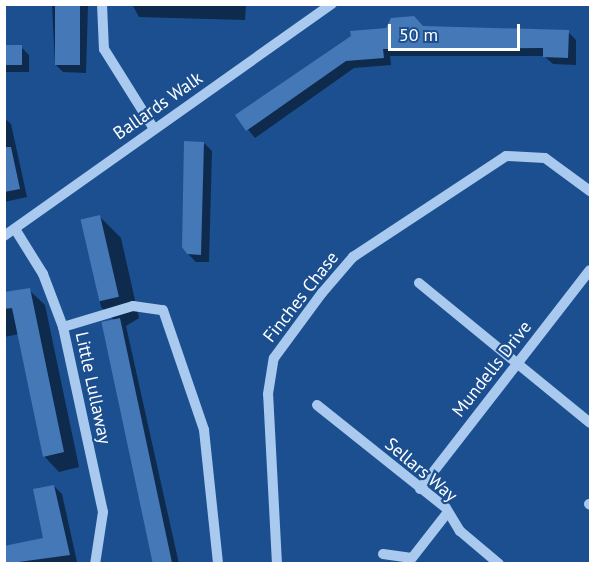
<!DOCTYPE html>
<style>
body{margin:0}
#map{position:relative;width:595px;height:568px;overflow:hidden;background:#1b4f8f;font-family:"PT Sans",sans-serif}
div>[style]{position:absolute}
.shadow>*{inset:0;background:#0007}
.building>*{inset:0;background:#4478b7;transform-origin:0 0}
.minor>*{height:10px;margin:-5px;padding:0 5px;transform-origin:5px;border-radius:5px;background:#a9c9ee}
span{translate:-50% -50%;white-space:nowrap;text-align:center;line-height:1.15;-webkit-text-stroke:4.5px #1b4f8f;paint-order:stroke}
.street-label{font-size:18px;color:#fff}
.frame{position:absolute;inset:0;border:6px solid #fff;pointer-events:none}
.scale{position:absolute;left:388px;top:24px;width:132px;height:27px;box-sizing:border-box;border:3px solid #fff;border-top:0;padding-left:8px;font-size:18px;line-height:21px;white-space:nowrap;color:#fff;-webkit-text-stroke:4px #1b4f8f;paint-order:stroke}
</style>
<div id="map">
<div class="shadow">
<i style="clip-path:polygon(52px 4px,88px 4px,86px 73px,63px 72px,55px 64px)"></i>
<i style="clip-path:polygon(132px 4px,246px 4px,245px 20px,139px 17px)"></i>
<i style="clip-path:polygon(424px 28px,568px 32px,576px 40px,576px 65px,553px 64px,544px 56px,390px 56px,391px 65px,354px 68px,255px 138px,237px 116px,352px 37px)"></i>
<i style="clip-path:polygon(4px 46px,21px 47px,29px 55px,29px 72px,4px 72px)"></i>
<i style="clip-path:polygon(4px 118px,11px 124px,27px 197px,4px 202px)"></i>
<i style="clip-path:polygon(204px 143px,212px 151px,209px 262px,196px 262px,188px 254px)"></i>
<i style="clip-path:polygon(100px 217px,121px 238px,139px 318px,126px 326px,179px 564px,155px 564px,116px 322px,101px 307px,83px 221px)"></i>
<i style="clip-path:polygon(29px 290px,45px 305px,79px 467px,59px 472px,44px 456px,19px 334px,4px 337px,4px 294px)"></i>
<i style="clip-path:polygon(54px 486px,62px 494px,77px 562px,4px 564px,45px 539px)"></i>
</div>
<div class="building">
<i style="left:55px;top:4px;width:25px;height:61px"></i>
<i style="clip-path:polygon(414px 16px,423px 26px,569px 30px,568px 58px,543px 57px,543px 48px,383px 49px,384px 58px,346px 61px,246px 131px,235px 115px,351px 36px,350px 31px,386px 28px,391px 18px)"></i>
<i style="left:4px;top:45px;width:18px;height:20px"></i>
<i style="clip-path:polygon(184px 141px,204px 142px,201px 255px,187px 254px,182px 247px)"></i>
<i style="clip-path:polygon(4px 147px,11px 147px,20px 189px,4px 192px)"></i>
<i style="left:100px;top:215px;width:84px;height:20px;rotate:77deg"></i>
<i style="clip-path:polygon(30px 288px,64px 452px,43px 457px,12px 308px,4px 309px,4px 292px)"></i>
<i style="left:120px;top:318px;width:252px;height:19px;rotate:78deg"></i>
<i style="clip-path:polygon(54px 485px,70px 555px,4px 564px,4px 546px,43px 538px,33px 489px)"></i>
</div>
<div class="minor">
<i style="left:102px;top:4px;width:45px;rotate:87.5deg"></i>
<i style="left:104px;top:49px;width:94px;rotate:58deg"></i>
<i style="left:15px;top:229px;width:53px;rotate:58.1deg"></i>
<i style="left:43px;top:274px;width:57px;rotate:69.3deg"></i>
<i style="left:63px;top:327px;width:189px;rotate:77.8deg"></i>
<i style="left:103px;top:512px;width:53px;rotate:98.7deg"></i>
<i style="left:4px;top:236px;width:402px;rotate:-35.3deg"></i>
<i style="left:419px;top:283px;width:221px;rotate:39.3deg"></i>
<i style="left:63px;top:327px;width:73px;rotate:-16.7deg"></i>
<i style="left:133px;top:306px;width:30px;rotate:8deg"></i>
<i style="left:163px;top:310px;width:127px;rotate:71.1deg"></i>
<i style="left:204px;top:430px;width:135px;rotate:84deg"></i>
<i style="left:317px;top:405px;width:165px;rotate:38.6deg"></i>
<i style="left:446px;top:508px;width:27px;rotate:59deg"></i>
<i style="left:460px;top:531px;width:51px;rotate:40.2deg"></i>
<i style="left:420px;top:489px;width:277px;rotate:-52.2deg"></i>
<i style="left:589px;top:504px;width:1px;rotate:45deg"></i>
<i style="left:383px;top:554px;width:29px;rotate:8deg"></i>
<i style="left:412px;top:558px;width:58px;rotate:-52deg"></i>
<i style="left:277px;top:564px;width:170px;rotate:-93deg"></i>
<i style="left:268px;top:394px;width:36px;rotate:-81deg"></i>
<i style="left:274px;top:358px;width:81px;rotate:-53.6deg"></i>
<i style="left:322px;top:293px;width:48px;rotate:-49.3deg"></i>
<i style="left:353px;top:257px;width:183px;rotate:-33.4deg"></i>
<i style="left:506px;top:156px;width:39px;rotate:3deg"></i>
<i style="left:545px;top:158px;width:56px;rotate:36.3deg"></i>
</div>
<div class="street-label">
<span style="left:158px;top:106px;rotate:-35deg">Ballards Walk</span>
<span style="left:301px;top:297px;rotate:-52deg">Finches Chase</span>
<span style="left:492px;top:369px;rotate:-52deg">Mundells Drive</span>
<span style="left:93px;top:388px;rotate:78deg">Little Lullaway</span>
<span style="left:421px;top:470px;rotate:40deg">Sellars Way</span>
</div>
<div class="frame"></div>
<div class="scale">50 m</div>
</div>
